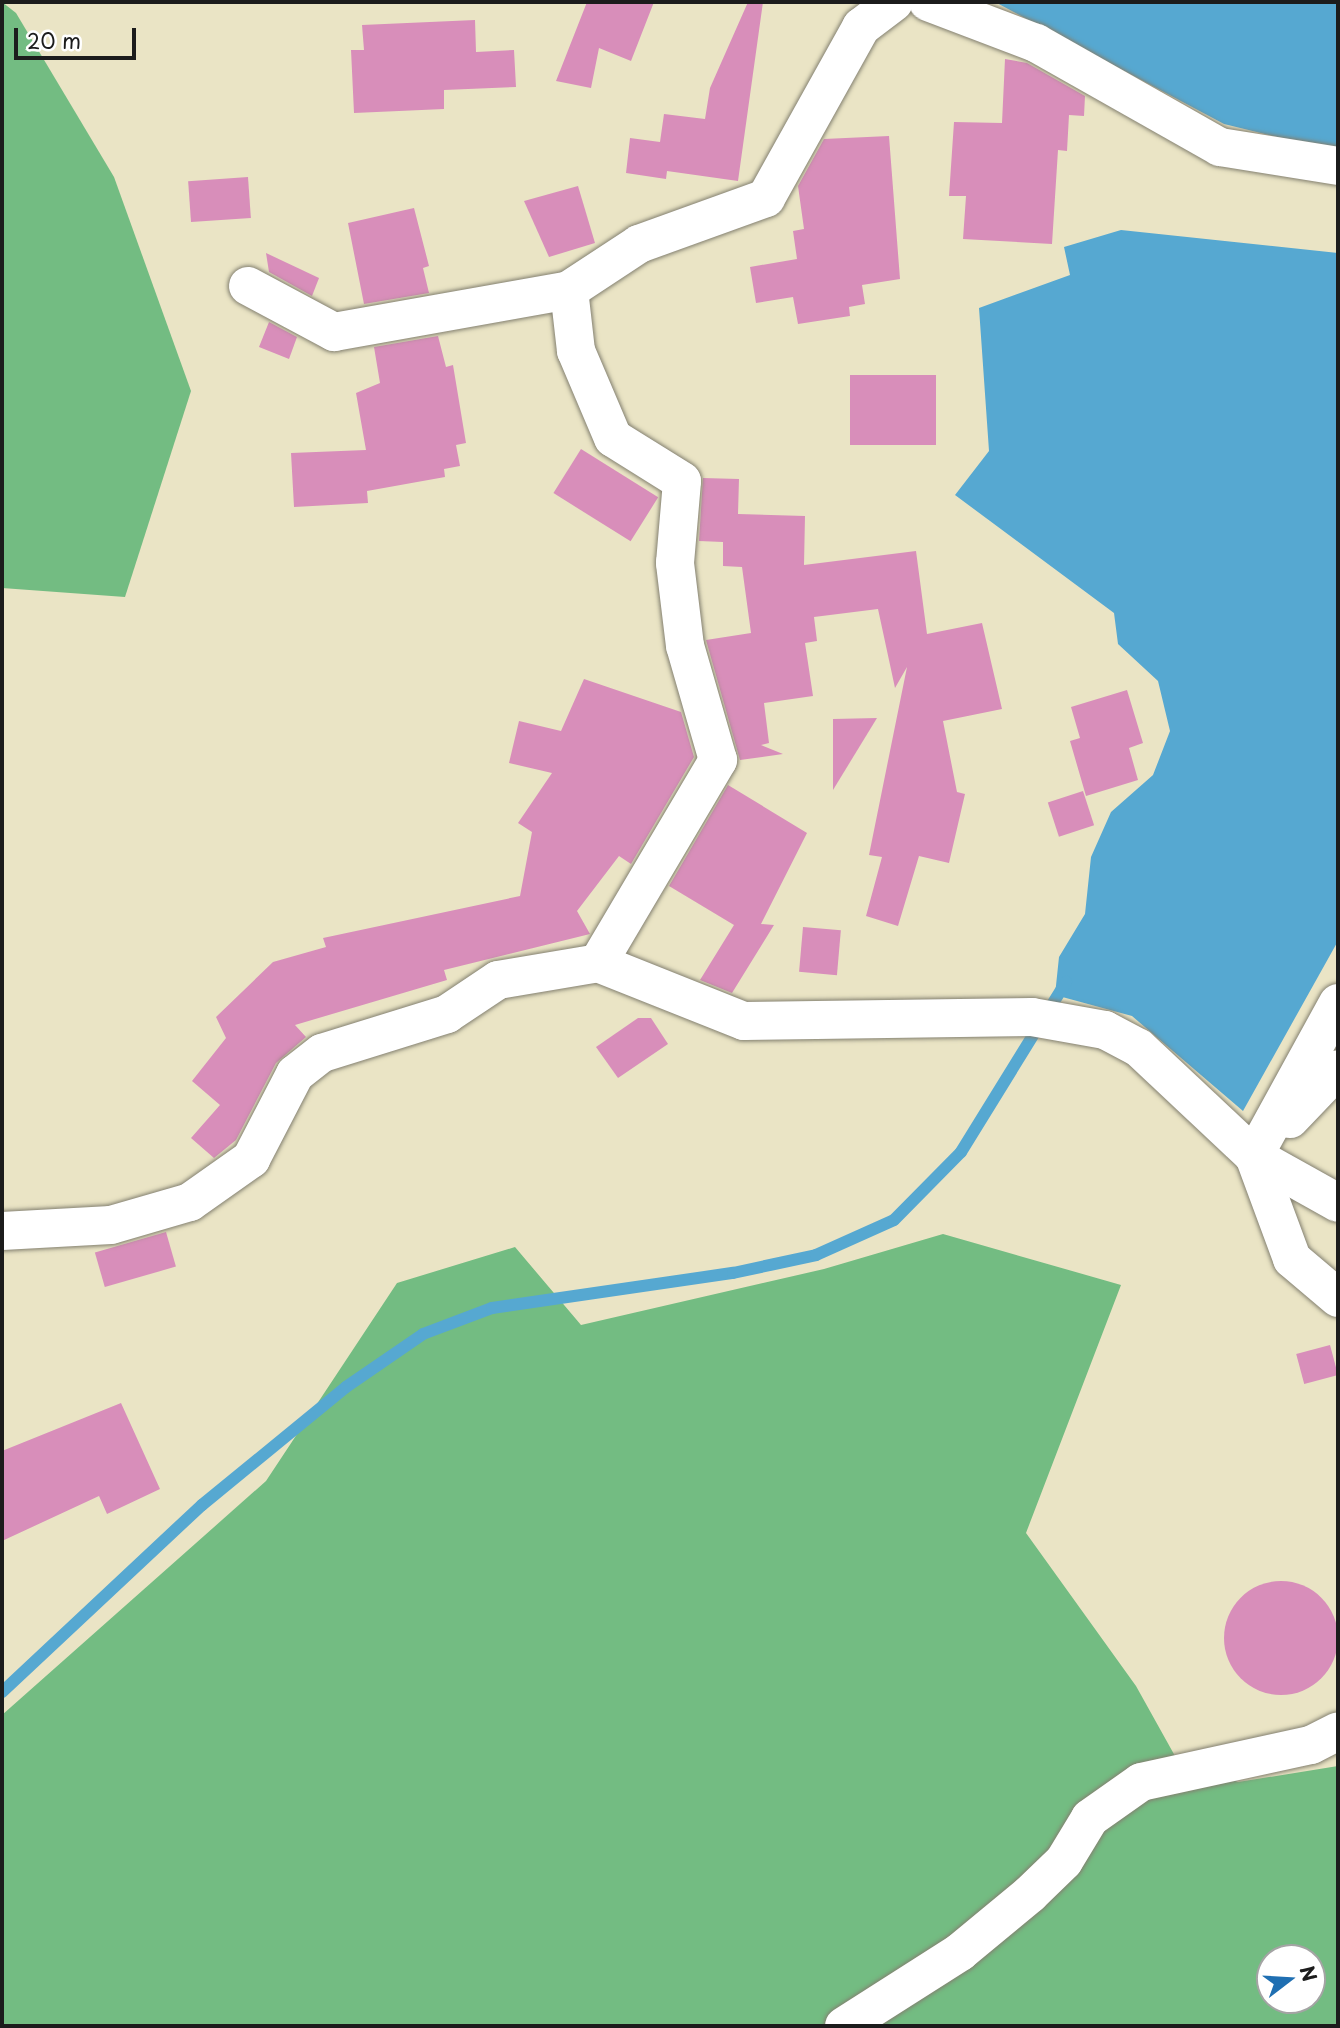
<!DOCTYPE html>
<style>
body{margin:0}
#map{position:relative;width:1340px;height:2028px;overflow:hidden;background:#eae4c5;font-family:"Playpen Sans",sans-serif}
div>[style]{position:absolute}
.forest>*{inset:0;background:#73bc82}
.water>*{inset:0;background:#56a8d1}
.stream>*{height:12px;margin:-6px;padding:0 6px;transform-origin:6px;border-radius:6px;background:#56a8d1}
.building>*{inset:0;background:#d88eba;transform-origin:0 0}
.round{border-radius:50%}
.roads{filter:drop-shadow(0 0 2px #838070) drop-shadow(0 0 2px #838070)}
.minor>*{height:38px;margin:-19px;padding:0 19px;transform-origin:19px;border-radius:19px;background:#fff}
span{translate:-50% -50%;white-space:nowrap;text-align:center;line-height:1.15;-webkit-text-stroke:6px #fff;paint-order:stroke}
.frame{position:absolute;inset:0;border:4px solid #1c1c1c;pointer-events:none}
.north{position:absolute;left:1256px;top:1944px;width:70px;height:70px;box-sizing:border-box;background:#fff;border:2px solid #a4a4a4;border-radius:50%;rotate:73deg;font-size:19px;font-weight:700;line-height:28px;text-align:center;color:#1c1c1c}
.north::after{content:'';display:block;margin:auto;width:24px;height:32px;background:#1f6fb2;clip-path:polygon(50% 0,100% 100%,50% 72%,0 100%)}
.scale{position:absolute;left:14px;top:28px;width:122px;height:32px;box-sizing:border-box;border:4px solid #1c1c1c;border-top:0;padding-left:9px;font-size:21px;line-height:24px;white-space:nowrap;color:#1c1c1c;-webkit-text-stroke:5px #fff;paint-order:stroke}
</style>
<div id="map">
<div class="forest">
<i style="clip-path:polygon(2px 2px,16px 13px,114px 177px,191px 391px,125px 597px,2px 588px)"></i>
<i style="clip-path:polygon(evenodd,943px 1234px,1121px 1285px,1026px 1533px,1136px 1686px,1175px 1756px,1238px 1782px,1338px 1766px,1338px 2026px,2px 2026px,2px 1715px,266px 1481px,397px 1283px,515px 1247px,581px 1325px,824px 1269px,943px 1234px,1270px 1958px,1312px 1958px,1312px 2000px,1270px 2000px,1270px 1958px)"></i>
</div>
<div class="water">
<i style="clip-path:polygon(995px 2px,1338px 2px,1338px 152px,1224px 124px)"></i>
<i style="clip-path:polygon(1121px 230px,1338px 253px,1338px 941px,1243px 1111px,1132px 1016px,1055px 995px,1059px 957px,1085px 914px,1091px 857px,1111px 812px,1153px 775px,1170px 731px,1158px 681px,1118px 644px,1114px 613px,955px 495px,989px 451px,979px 308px,1070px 275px,1064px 247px)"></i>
</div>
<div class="stream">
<i style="left:2px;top:1692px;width:274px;rotate:-43.1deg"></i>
<i style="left:202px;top:1505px;width:186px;rotate:-39.3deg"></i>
<i style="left:346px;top:1387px;width:93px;rotate:-34.5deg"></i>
<i style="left:423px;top:1334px;width:74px;rotate:-20.6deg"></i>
<i style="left:492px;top:1308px;width:244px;rotate:-8.3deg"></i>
<i style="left:733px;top:1273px;width:85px;rotate:-12.2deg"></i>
<i style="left:816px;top:1255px;width:85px;rotate:-24.2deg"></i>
<i style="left:894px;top:1220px;width:95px;rotate:-45.4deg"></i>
<i style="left:961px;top:1152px;width:200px;rotate:-58.3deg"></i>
</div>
<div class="building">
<i style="clip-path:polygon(587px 2px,654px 2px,631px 61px,599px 48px,591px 88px,556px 81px)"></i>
<i style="clip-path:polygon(748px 2px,763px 2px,738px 181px,667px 171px,666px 179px,626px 173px,630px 138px,660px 142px,664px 114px,705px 119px,710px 88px)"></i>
<i style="clip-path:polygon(475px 20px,476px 52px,514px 50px,516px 87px,444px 90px,444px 109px,354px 113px,351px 50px,364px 50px,362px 25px)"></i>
<i style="clip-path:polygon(1005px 59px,1027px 63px,1085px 96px,1084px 116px,1069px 115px,1067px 151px,1058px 150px,1052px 244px,963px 239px,966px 196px,949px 196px,954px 122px,1002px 123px)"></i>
<i style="clip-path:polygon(889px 136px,900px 279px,862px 285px,865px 304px,849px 307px,850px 316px,798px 324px,793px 297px,756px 303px,750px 267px,797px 259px,793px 231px,804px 229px,798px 186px,824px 139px)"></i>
<i style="left:248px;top:177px;width:41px;height:60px;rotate:86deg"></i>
<i style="clip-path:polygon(578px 186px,595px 243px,549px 257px,524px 201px)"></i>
<i style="clip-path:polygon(414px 208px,429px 266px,423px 268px,429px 293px,364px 304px,348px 223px)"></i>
<i style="clip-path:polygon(266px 253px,319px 278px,312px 296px,269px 272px)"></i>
<i style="clip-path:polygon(269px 322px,297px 337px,289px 359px,259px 347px)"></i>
<i style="clip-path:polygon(438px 336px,446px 367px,453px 365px,466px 443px,456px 445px,460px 466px,444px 469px,445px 477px,367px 491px,368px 503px,294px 507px,291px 453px,366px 450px,356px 393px,380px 383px,374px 347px)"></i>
<i style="left:850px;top:375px;width:86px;height:70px"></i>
<i style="left:581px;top:449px;width:91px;height:52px;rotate:32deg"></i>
<i style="clip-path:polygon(703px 478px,739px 479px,738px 514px,805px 516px,804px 565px,916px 551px,927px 634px,982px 623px,1002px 709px,943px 721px,957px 792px,965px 794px,949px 863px,919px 856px,898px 926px,866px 916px,882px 857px,869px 855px,907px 667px,895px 688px,878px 609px,814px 617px,817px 641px,805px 643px,813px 696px,764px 703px,769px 743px,761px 745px,783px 754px,740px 760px,706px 640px,751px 633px,742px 567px,723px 566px,723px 542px,699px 541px)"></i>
<i style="clip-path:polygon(584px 679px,681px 712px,694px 757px,631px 864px,619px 856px,577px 911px,590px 934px,444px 970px,447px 980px,295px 1025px,306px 1037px,276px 1063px,236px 1140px,214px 1158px,191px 1138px,220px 1105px,192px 1081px,226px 1038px,216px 1017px,273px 962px,326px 947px,323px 938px,520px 896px,532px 832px,518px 823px,552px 773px,509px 763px,519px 721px,561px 731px)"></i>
<i style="clip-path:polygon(1127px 690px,1143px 743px,1129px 748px,1138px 780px,1086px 796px,1070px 741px,1080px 738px,1071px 707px)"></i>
<i style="clip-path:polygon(877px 718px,833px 790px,833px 719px)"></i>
<i style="clip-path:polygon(728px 785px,807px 833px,761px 924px,774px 925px,732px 993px,700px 980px,734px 925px,669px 886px)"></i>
<i style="left:1083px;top:791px;width:36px;height:37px;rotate:72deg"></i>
<i style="left:803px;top:927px;width:38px;height:45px;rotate:5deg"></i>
<i style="clip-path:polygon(638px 1018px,651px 1018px,668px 1044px,618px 1078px,596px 1047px)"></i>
<i style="left:166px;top:1232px;width:36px;height:74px;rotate:74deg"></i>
<i style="left:1330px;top:1345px;width:31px;height:35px;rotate:75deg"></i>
<i style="clip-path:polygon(121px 1403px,160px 1489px,107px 1514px,99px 1496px,2px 1541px,2px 1451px)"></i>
<i class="round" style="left:1224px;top:1581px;width:114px;height:114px"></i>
</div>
<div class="roads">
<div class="minor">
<i style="left:928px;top:2px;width:116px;rotate:20.8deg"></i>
<i style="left:1036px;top:43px;width:211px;rotate:29.5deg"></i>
<i style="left:1220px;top:147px;width:120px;rotate:9.1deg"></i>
<i style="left:248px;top:286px;width:98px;rotate:28.1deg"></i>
<i style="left:334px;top:332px;width:239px;rotate:-10.1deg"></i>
<i style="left:598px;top:963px;width:236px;rotate:-59.4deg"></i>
<i style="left:718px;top:760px;width:119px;rotate:-106.1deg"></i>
<i style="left:685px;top:646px;width:84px;rotate:-96.9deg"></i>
<i style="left:675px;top:563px;width:82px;rotate:-85.1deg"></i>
<i style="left:682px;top:481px;width:81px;rotate:-148.1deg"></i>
<i style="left:613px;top:438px;width:95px;rotate:-113deg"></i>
<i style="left:576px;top:351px;width:61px;rotate:-96.5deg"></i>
<i style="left:569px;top:290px;width:84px;rotate:-33.3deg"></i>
<i style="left:639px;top:244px;width:135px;rotate:-19.9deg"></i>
<i style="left:766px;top:198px;width:196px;rotate:-60.9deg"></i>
<i style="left:861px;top:27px;width:41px;rotate:-37.1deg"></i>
<i style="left:1338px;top:1003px;width:175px;rotate:118.8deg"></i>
<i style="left:1254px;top:1156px;width:110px;rotate:69.7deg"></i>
<i style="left:1292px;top:1259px;width:60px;rotate:40.3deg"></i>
<i style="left:1290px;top:1119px;width:69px;rotate:-46.2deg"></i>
<i style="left:2px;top:1231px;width:109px;rotate:-3.2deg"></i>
<i style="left:111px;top:1225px;width:82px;rotate:-16.2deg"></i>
<i style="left:190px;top:1202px;width:75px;rotate:-35.2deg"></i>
<i style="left:251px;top:1159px;width:96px;rotate:-62.6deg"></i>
<i style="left:295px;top:1074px;width:34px;rotate:-38deg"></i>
<i style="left:322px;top:1053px;width:131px;rotate:-17.3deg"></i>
<i style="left:447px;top:1014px;width:61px;rotate:-33.7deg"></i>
<i style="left:498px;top:980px;width:101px;rotate:-9.6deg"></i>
<i style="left:598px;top:963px;width:157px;rotate:21.7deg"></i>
<i style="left:744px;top:1021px;width:288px;rotate:-0.8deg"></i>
<i style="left:1032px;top:1017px;width:74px;rotate:10.1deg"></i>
<i style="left:1105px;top:1030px;width:38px;rotate:28deg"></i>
<i style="left:1139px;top:1048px;width:158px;rotate:43.2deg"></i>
<i style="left:1254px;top:1156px;width:96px;rotate:29.2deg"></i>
<i style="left:844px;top:2026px;width:138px;rotate:-32.5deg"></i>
<i style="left:960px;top:1952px;width:91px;rotate:-39.6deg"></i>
<i style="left:1030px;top:1894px;width:47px;rotate:-44.1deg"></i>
<i style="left:1064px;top:1861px;width:50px;rotate:-58.8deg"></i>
<i style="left:1090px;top:1818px;width:62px;rotate:-35.2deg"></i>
<i style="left:1141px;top:1782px;width:174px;rotate:-12.3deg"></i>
<i style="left:1311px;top:1745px;width:30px;rotate:-27deg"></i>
</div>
</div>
<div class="frame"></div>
<div class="north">N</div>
<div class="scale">20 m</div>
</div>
